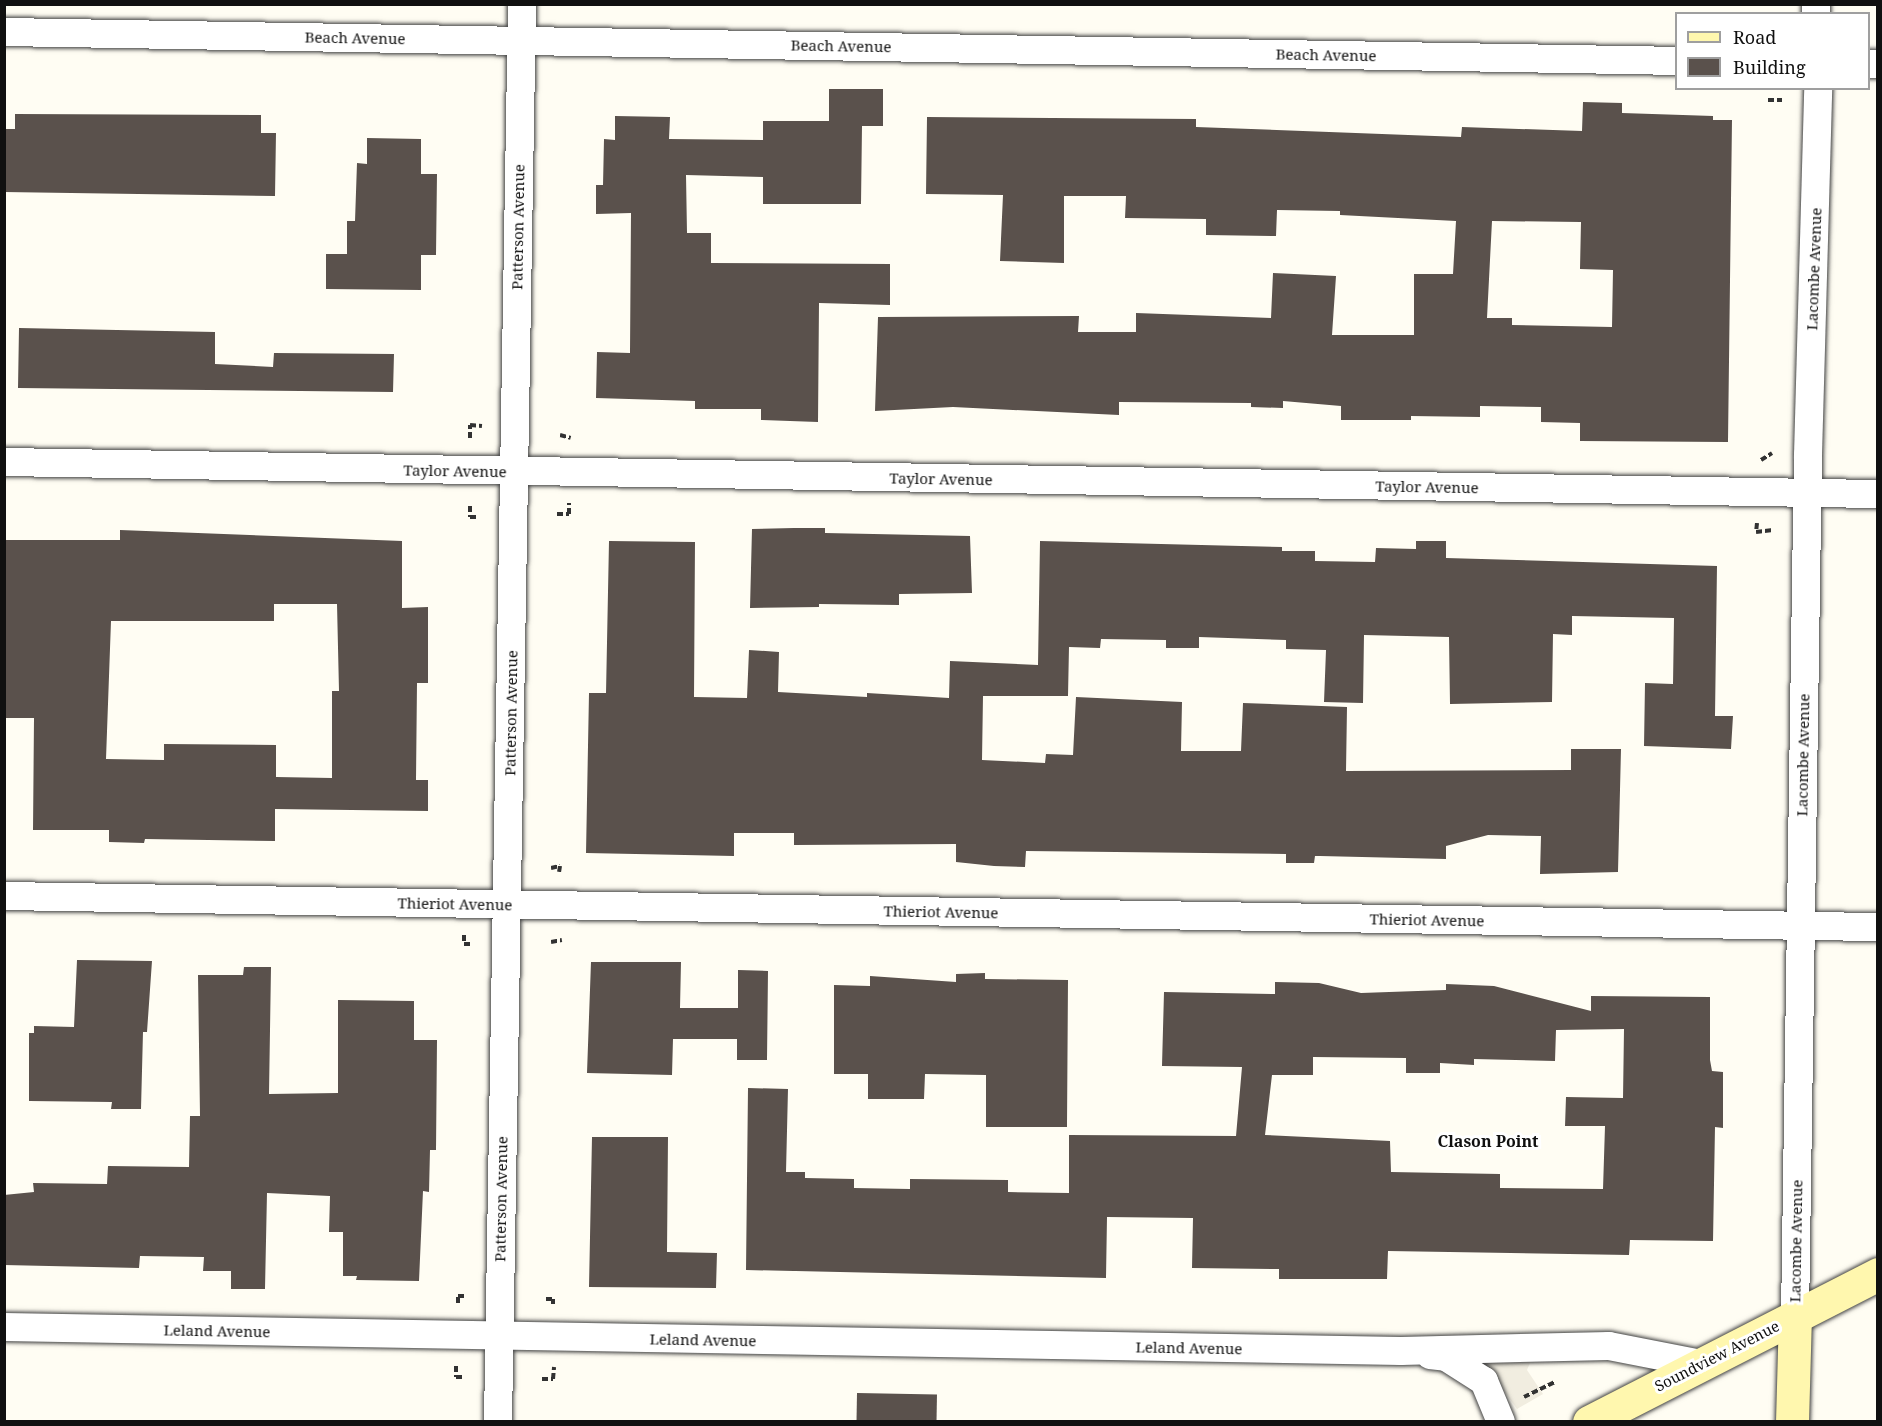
<!DOCTYPE html>
<style>
body{margin:0}
#map{position:relative;width:1882px;height:1426px;overflow:hidden;background:#fffdf3;font-family:"Noto Serif",serif}
div>[style]{position:absolute}
.plaza>*{inset:0;background:#f1ede0}
.building>*{inset:0;background:#5a514c;transform-origin:0 0}
.path>*{height:4px;margin-top:-2px;transform-origin:0;background:repeating-linear-gradient(90deg,#323232 0 6px,transparent 0 9px)}
.roads{filter:drop-shadow(0 0 2px #434343) drop-shadow(0 0 2px #434343)}
.street>*{height:28px;margin:-14px;padding:0 14px;transform-origin:14px;border-radius:14px;background:#fff}
.secondary>*{height:33px;margin:-16.5px;padding:0 16.5px;transform-origin:16.5px;border-radius:16.5px;background:#fff7ae}
span{translate:-50% -50%;white-space:nowrap;text-align:center;line-height:1.15;-webkit-text-stroke:6px #fff;paint-order:stroke}
.street-label{font-size:15px;color:#101010}
.neighbourhood-label{font-size:16px;color:#101010;font-weight:700}
.frame{position:absolute;inset:0;border:6px solid #101010;pointer-events:none}
.legend{position:absolute;left:1675px;top:12px;width:195px;height:78px;box-sizing:border-box;background:#fff;border:2px solid #9f9f9f;margin:0;padding:8px 10px;list-style:none;font-size:18px;color:#101010}
.legend li{display:flex;align-items:center;gap:12px;height:30px}
.legend b{width:30px;border:2px solid #9f9f9f}
</style>
<div id="map">
<div class="plaza">
<i style="clip-path:polygon(1532px 1358px,1527px 1370px,1543px 1394px,1517px 1409px,1483px 1362px)"></i>
</div>
<div class="building">
<i style="clip-path:polygon(829px 89px,883px 89px,883px 126px,862px 126px,861px 204px,763px 204px,763px 177px,686px 175px,687px 233px,711px 233px,711px 263px,890px 264px,890px 305px,819px 303px,818px 422px,761px 420px,761px 409px,695px 409px,695px 401px,596px 398px,597px 352px,630px 353px,631px 213px,596px 214px,596px 185px,603px 185px,604px 139px,615px 140px,615px 116px,670px 117px,669px 139px,763px 140px,763px 121px,829px 121px)"></i>
<i style="clip-path:polygon(evenodd,1583px 102px,1622px 103px,1622px 113px,1713px 116px,1713px 120px,1732px 120px,1728px 442px,1580px 441px,1580px 423px,1541px 422px,1541px 407px,1480px 406px,1480px 417px,1411px 416px,1411px 420px,1341px 420px,1341px 406px,1283px 401px,1283px 408px,1251px 407px,1251px 403px,1119px 402px,1119px 415px,953px 407px,875px 411px,878px 317px,1079px 316px,1078px 332px,1136px 332px,1136px 313px,1271px 318px,1273px 273px,1336px 276px,1332px 335px,1414px 335px,1414px 274px,1453px 274px,1456px 221px,1340px 215px,1340px 211px,1277px 210px,1276px 236px,1206px 235px,1206px 219px,1125px 218px,1126px 196px,1064px 196px,1064px 263px,1000px 261px,1003px 195px,926px 194px,927px 117px,1196px 119px,1196px 127px,1461px 137px,1462px 127px,1582px 131px,1583px 102px,1492px 221px,1581px 222px,1580px 269px,1613px 270px,1612px 327px,1512px 325px,1512px 318px,1487px 318px,1492px 221px)"></i>
<i style="clip-path:polygon(15px 114px,261px 115px,261px 133px,276px 133px,275px 196px,4px 192px,4px 129px,15px 129px)"></i>
<i style="clip-path:polygon(367px 138px,421px 139px,421px 174px,437px 174px,436px 255px,421px 255px,421px 290px,326px 289px,326px 254px,347px 254px,347px 221px,355px 221px,357px 163px,367px 164px)"></i>
<i style="clip-path:polygon(19px 328px,215px 332px,215px 364px,273px 367px,274px 353px,394px 354px,393px 392px,18px 388px)"></i>
<i style="clip-path:polygon(794px 528px,825px 528px,825px 533px,970px 536px,972px 593px,899px 594px,899px 605px,819px 604px,819px 607px,750px 608px,752px 529px)"></i>
<i style="clip-path:polygon(evenodd,120px 530px,402px 541px,402px 608px,428px 607px,428px 683px,417px 683px,416px 780px,428px 780px,428px 811px,275px 809px,275px 841px,145px 839px,144px 843px,109px 842px,109px 830px,33px 830px,34px 718px,4px 718px,4px 540px,120px 540px,120px 530px,274px 604px,337px 604px,339px 691px,332px 691px,332px 778px,276px 777px,276px 745px,164px 744px,164px 760px,106px 759px,111px 621px,274px 621px,274px 604px)"></i>
<i style="clip-path:polygon(609px 541px,695px 542px,694px 697px,747px 698px,749px 650px,779px 652px,778px 692px,867px 697px,867px 693px,949px 698px,950px 661px,1038px 665px,1040px 541px,1282px 547px,1282px 551px,1315px 551px,1315px 561px,1375px 562px,1376px 548px,1416px 549px,1416px 541px,1446px 541px,1446px 558px,1717px 566px,1715px 716px,1733px 716px,1731px 749px,1644px 746px,1645px 683px,1673px 684px,1674px 618px,1572px 616px,1572px 635px,1553px 634px,1552px 702px,1450px 704px,1449px 637px,1364px 635px,1363px 703px,1324px 702px,1326px 650px,1286px 649px,1286px 640px,1199px 637px,1199px 648px,1166px 648px,1166px 640px,1101px 639px,1100px 648px,1069px 647px,1068px 696px,983px 696px,982px 760px,1045px 763px,1046px 754px,1073px 755px,1076px 697px,1182px 702px,1181px 751px,1241px 751px,1243px 703px,1347px 707px,1346px 771px,1571px 770px,1571px 749px,1621px 749px,1618px 872px,1540px 874px,1541px 836px,1488px 835px,1446px 846px,1446px 859px,1320px 856px,1315px 856px,1314px 863px,1286px 863px,1286px 854px,1026px 851px,1025px 867px,994px 866px,956px 862px,956px 844px,794px 845px,794px 833px,734px 833px,734px 856px,586px 853px,589px 693px,606px 693px)"></i>
<i style="clip-path:polygon(77px 960px,152px 961px,147px 1032px,143px 1032px,141px 1109px,111px 1109px,112px 1102px,29px 1101px,29px 1033px,34px 1033px,34px 1026px,74px 1027px)"></i>
<i style="clip-path:polygon(591px 962px,681px 962px,680px 1008px,738px 1008px,738px 970px,768px 971px,767px 1060px,737px 1060px,737px 1039px,673px 1039px,672px 1075px,587px 1073px)"></i>
<i style="clip-path:polygon(244px 967px,271px 967px,269px 1094px,338px 1093px,338px 1000px,414px 1001px,414px 1040px,437px 1040px,436px 1150px,430px 1150px,429px 1192px,423px 1191px,419px 1281px,356px 1280px,357px 1276px,343px 1276px,343px 1232px,329px 1232px,330px 1196px,267px 1193px,265px 1289px,231px 1289px,231px 1271px,203px 1271px,204px 1257px,140px 1256px,139px 1268px,4px 1265px,4px 1195px,34px 1192px,33px 1183px,107px 1184px,108px 1166px,189px 1167px,190px 1116px,200px 1116px,198px 975px,243px 975px)"></i>
<i style="clip-path:polygon(985px 973px,985px 979px,1068px 980px,1067px 1127px,986px 1127px,986px 1075px,925px 1074px,924px 1099px,868px 1099px,868px 1074px,834px 1074px,834px 985px,870px 986px,870px 976px,956px 982px,956px 974px)"></i>
<i style="clip-path:polygon(evenodd,1275px 982px,1319px 983px,1361px 993px,1446px 990px,1446px 984px,1494px 986px,1591px 1011px,1591px 996px,1710px 997px,1710px 1060px,1712px 1071px,1723px 1072px,1723px 1128px,1715px 1127px,1713px 1241px,1630px 1240px,1629px 1255px,1388px 1251px,1387px 1279px,1279px 1279px,1279px 1269px,1192px 1268px,1193px 1218px,1107px 1217px,1106px 1278px,746px 1270px,748px 1088px,788px 1089px,786px 1172px,805px 1172px,805px 1178px,854px 1179px,854px 1188px,910px 1189px,910px 1179px,1008px 1180px,1008px 1192px,1069px 1193px,1069px 1135px,1236px 1136px,1242px 1067px,1162px 1066px,1164px 992px,1275px 994px,1275px 982px,1624px 1029px,1623px 1098px,1566px 1097px,1565px 1126px,1605px 1126px,1603px 1189px,1500px 1188px,1500px 1174px,1391px 1172px,1390px 1141px,1265px 1135px,1272px 1075px,1313px 1075px,1313px 1057px,1406px 1058px,1406px 1073px,1440px 1073px,1440px 1063px,1474px 1065px,1474px 1059px,1555px 1061px,1556px 1030px,1624px 1029px)"></i>
<i style="clip-path:polygon(592px 1137px,668px 1137px,667px 1252px,717px 1253px,716px 1288px,589px 1287px)"></i>
<i style="left:857px;top:1393px;width:80px;height:29px;rotate:1deg"></i>
</div>
<div class="path">
<i style="left:1768px;top:100px;width:14px"></i>
<i style="left:560px;top:435px;width:11px;rotate:15deg"></i>
<i style="left:470px;top:438px;width:13px;rotate:-90deg"></i>
<i style="left:470px;top:425px;width:12px;rotate:5deg"></i>
<i style="left:1761px;top:460px;width:13px;rotate:-32deg"></i>
<i style="left:470px;top:506px;width:11px;rotate:90deg"></i>
<i style="left:470px;top:517px;width:8px"></i>
<i style="left:557px;top:514px;width:12px"></i>
<i style="left:569px;top:514px;width:11px;rotate:-90deg"></i>
<i style="left:1757px;top:523px;width:9px;rotate:96deg"></i>
<i style="left:1756px;top:532px;width:17px;rotate:-7deg"></i>
<i style="left:551px;top:868px;width:9px;rotate:-13deg"></i>
<i style="left:560px;top:866px;width:6px;rotate:99deg"></i>
<i style="left:464px;top:935px;width:9px;rotate:90deg"></i>
<i style="left:464px;top:944px;width:9px"></i>
<i style="left:551px;top:942px;width:11px;rotate:-10deg"></i>
<i style="left:546px;top:1299px;width:7px"></i>
<i style="left:553px;top:1299px;width:5px;rotate:90deg"></i>
<i style="left:458px;top:1303px;width:7px;rotate:-90deg"></i>
<i style="left:458px;top:1296px;width:8px"></i>
<i style="left:456px;top:1366px;width:11px;rotate:90deg"></i>
<i style="left:456px;top:1377px;width:9px"></i>
<i style="left:542px;top:1379px;width:11px"></i>
<i style="left:553px;top:1379px;width:12px;rotate:-85deg"></i>
<i style="left:1524px;top:1397px;width:34px;rotate:-26deg"></i>
</div>
<div class="roads">
<div class="street">
<i style="left:1816px;top:14px;width:10px;rotate:-90deg"></i>
<i style="left:4px;top:32px;width:1672px;rotate:0.99deg"></i>
<i style="left:1868px;top:64px;width:10px"></i>
<i style="left:4px;top:462px;width:1874px;rotate:0.98deg"></i>
<i style="left:4px;top:896px;width:1874px;rotate:0.95deg"></i>
<i style="left:1795px;top:1317px;width:862px;rotate:-89.14deg"></i>
<i style="left:1808px;top:455px;width:367px;rotate:-88.4deg"></i>
<i style="left:4px;top:1327px;width:1397px;rotate:0.98deg"></i>
<i style="left:1401px;top:1351px;width:208px;rotate:-1.4deg"></i>
<i style="left:1609px;top:1346px;width:94px;rotate:11.1deg"></i>
<i style="left:1430px;top:1355px;width:16px;rotate:7deg"></i>
<i style="left:1446px;top:1357px;width:45px;rotate:32.3deg"></i>
<i style="left:1484px;top:1381px;width:44px;rotate:67.5deg"></i>
<i style="left:498px;top:1422px;width:1418px;rotate:-89.03deg"></i>
</div>
<div class="secondary">
<i style="left:1589px;top:1422px;width:325px;rotate:-27.1deg"></i>
<i style="left:1792px;top:1422px;width:105px;rotate:-88.4deg"></i>
</div>
</div>
<div class="street-label">
<span style="left:355px;top:38px;rotate:1deg">Beach Avenue</span>
<span style="left:841px;top:46px;rotate:1deg">Beach Avenue</span>
<span style="left:1326px;top:55px;rotate:1deg">Beach Avenue</span>
<span style="left:518px;top:227px;rotate:-89deg">Patterson Avenue</span>
<span style="left:1814px;top:269px;rotate:-88deg">Lacombe Avenue</span>
<span style="left:455px;top:471px;rotate:1deg">Taylor Avenue</span>
<span style="left:941px;top:479px;rotate:1deg">Taylor Avenue</span>
<span style="left:1427px;top:487px;rotate:1deg">Taylor Avenue</span>
<span style="left:511px;top:713px;rotate:-89deg">Patterson Avenue</span>
<span style="left:1803px;top:755px;rotate:-89deg">Lacombe Avenue</span>
<span style="left:455px;top:904px;rotate:1deg">Thieriot Avenue</span>
<span style="left:941px;top:912px;rotate:1deg">Thieriot Avenue</span>
<span style="left:1427px;top:920px;rotate:1deg">Thieriot Avenue</span>
<span style="left:501px;top:1199px;rotate:-89deg">Patterson Avenue</span>
<span style="left:1796px;top:1241px;rotate:-89deg">Lacombe Avenue</span>
<span style="left:217px;top:1331px;rotate:1deg">Leland Avenue</span>
<span style="left:703px;top:1340px;rotate:1deg">Leland Avenue</span>
<span style="left:1189px;top:1348px;rotate:1deg">Leland Avenue</span>
<span style="left:1717px;top:1356px;rotate:-27deg">Soundview Avenue</span>
</div>
<div class="neighbourhood-label">
<span style="left:1488px;top:1141px">Clason Point</span>
</div>
<div class="frame"></div>
<ul class="legend">
<li><b style="height:8px;background:#fff7ae"></b>Road</li>
<li><b style="height:16px;background:#5a514c"></b>Building</li>
</ul>
</div>
